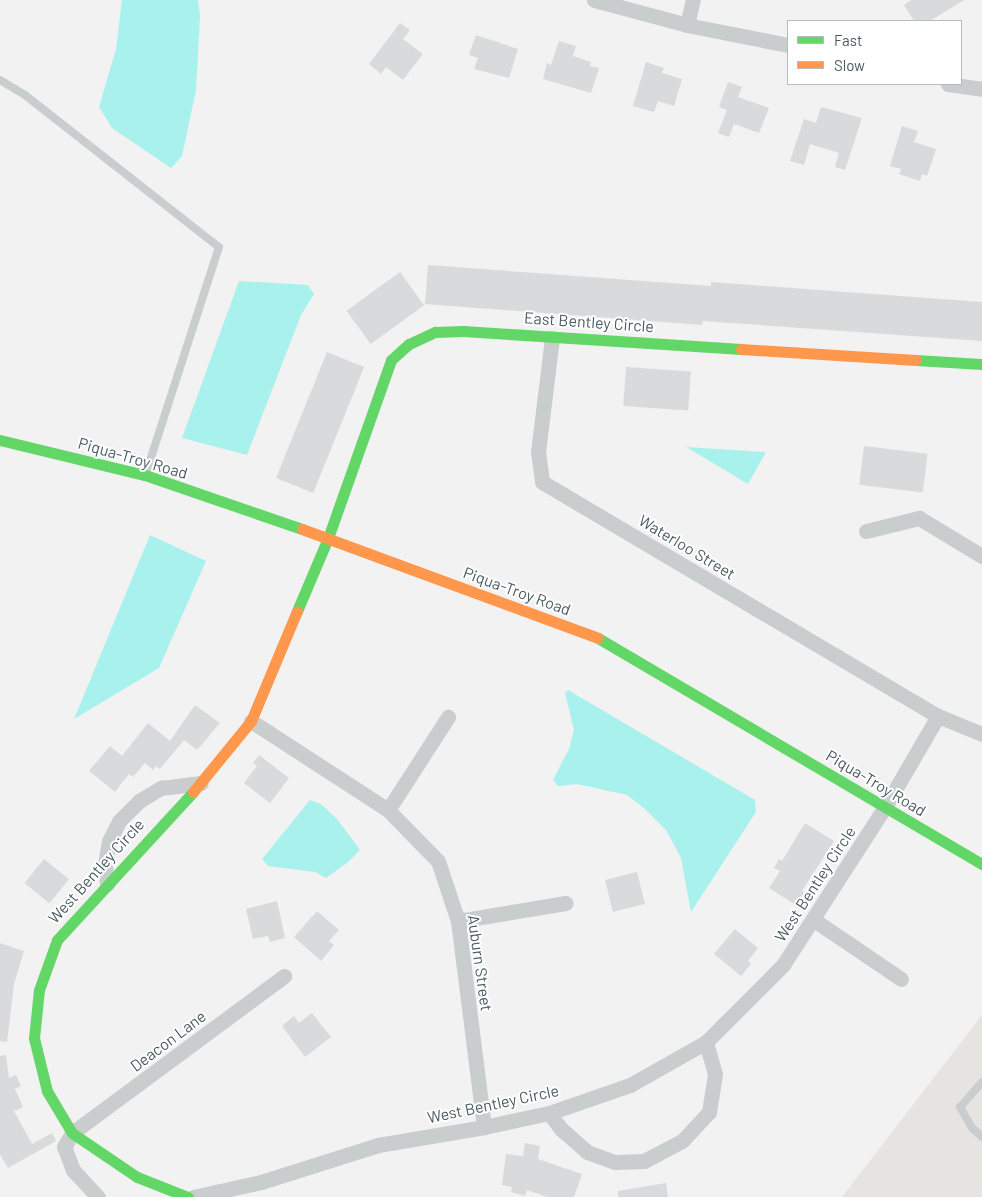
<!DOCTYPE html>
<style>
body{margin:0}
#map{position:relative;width:982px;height:1197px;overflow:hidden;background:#f2f2f2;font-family:Barlow,sans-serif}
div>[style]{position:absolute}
.commercial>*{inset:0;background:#e6e4e0}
.water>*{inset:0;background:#a9f1ec}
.building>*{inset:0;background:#d8dadb;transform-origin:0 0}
.lane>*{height:8px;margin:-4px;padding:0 4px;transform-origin:4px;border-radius:4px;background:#c9cdce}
.street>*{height:15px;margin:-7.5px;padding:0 7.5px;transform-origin:7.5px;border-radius:7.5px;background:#c9cdce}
.fast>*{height:11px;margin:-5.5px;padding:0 5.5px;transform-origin:5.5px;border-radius:5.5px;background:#63d668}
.slow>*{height:11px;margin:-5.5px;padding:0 5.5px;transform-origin:5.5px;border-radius:5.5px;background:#ff974d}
span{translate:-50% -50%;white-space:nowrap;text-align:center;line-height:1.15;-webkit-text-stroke:4px #fff;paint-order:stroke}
.street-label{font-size:16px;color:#485b60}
.legend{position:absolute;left:787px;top:20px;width:175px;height:65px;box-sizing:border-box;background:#fff;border:1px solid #b6bdbf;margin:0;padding:6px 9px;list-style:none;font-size:15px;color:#485b60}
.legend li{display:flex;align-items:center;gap:10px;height:25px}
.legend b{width:25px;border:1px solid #b6bdbf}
</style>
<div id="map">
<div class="commercial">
<i style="clip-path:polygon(982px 1015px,982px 1197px,842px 1197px)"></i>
</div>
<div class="water">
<i style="clip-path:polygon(122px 0,198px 0,200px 16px,196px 90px,182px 156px,171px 168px,112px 128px,99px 107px,116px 49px)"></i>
<i style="clip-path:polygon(239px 281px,308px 285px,314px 294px,301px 315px,247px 455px,182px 438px)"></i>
<i style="clip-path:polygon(686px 447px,766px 452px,748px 484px)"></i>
<i style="clip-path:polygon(150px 535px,206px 561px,159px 668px,74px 719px)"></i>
<i style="clip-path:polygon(568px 690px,755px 800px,756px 812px,752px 818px,691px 912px,681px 858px,666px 830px,645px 809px,627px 795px,577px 784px,558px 786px,553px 780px,569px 749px,574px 730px,565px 693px)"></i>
<i style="clip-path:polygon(310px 800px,321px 804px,337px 819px,360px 850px,348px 862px,326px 878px,315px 872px,268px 866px,262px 859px)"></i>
</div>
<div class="building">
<i style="clip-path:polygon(911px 0,964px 0,930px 21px,914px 21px,904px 5px)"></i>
<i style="clip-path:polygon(400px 23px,410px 30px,403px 39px,423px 54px,403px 80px,386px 67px,381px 74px,369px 64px)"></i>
<i style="clip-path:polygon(476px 35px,518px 49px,509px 78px,474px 69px,478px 58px,469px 55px)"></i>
<i style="clip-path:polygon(559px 41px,576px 46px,573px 56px,591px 62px,590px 66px,599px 68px,591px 93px,543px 79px,547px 63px,551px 65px)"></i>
<i style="clip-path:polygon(646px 62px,664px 68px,662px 73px,682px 79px,674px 106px,658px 101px,654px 112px,633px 106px)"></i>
<i style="clip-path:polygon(728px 82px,742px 87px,738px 97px,769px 108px,759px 133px,734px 124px,729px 137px,718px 133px,727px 110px,719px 107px)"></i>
<i style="clip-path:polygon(821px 107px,862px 118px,845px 170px,835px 167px,839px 153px,810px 144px,804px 165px,790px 161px,804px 119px,816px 123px)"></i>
<i style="clip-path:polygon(902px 126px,918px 131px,914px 142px,936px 149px,927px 176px,922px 174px,920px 181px,899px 174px,901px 169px,890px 166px)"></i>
<i style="clip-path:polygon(428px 265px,711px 286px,711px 282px,982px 302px,982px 341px,703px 321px,702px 325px,425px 304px)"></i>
<i style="left:400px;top:272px;width:41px;height:66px;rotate:54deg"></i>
<i style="left:327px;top:352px;width:40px;height:136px;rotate:22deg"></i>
<i style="left:626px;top:367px;width:65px;height:39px;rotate:4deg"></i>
<i style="left:864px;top:446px;width:64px;height:39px;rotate:7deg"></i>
<i style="clip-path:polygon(195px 705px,220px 723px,197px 750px,184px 740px,160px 769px,156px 766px,153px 770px,145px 763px,133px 777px,129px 774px,115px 792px,89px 771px,110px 746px,122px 756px,148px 723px,170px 741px)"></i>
<i style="clip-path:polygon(259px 755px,289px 778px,270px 803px,244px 783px,257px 766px,253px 763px)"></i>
<i style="clip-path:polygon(805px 823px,834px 841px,802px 891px,805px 892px,796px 905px,769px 888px,780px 871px,774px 868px,779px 859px,782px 861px)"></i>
<i style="left:44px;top:859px;width:32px;height:31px;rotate:39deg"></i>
<i style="left:637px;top:872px;width:33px;height:33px;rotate:76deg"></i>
<i style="clip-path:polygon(277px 901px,285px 938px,270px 942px,268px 936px,253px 939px,246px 909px)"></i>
<i style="clip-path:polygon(317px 911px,339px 930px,329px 941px,334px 945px,321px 961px,294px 937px)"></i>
<i style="clip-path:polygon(735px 929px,758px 948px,748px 961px,751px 964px,741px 976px,714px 954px)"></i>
<i style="clip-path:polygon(0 943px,24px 951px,14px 984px,7px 1042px,0 1041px)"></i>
<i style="clip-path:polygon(312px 1013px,331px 1037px,305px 1057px,282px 1026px,294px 1016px,299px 1023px)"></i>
<i style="clip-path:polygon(6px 1055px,9px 1078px,16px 1075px,21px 1086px,15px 1089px,23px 1107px,14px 1111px,32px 1144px,52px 1133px,56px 1141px,8px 1168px,0 1154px,0 1056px)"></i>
<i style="clip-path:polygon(525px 1143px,540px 1146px,538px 1159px,582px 1174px,574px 1197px,547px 1197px,527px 1190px,525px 1196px,511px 1192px,512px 1187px,502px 1185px,506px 1154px,523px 1156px)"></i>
<i style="clip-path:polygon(666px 1183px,668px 1197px,618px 1197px,618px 1191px)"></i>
</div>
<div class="lane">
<i style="left:0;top:80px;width:29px;rotate:31deg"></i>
<i style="left:25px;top:95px;width:246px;rotate:38.1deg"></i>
<i style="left:219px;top:247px;width:237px;rotate:107.9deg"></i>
<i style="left:982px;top:1082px;width:33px;rotate:131deg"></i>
<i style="left:960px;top:1107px;width:24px;rotate:60deg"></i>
<i style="left:972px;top:1128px;width:13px;rotate:42deg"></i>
</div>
<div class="street">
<i style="left:594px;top:0;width:96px;rotate:15deg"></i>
<i style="left:687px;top:25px;width:103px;rotate:11.2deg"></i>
<i style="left:687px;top:25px;width:26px;rotate:-77deg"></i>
<i style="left:948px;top:84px;width:34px;rotate:8deg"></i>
<i style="left:552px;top:338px;width:115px;rotate:97deg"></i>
<i style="left:538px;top:452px;width:30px;rotate:82deg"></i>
<i style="left:542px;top:482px;width:460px;rotate:30.6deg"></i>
<i style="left:866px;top:531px;width:55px;rotate:-13.8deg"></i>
<i style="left:919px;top:518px;width:74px;rotate:31.1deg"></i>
<i style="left:251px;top:721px;width:163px;rotate:33deg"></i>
<i style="left:388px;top:810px;width:71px;rotate:45.6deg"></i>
<i style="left:438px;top:861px;width:63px;rotate:71.6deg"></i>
<i style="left:458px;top:921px;width:208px;rotate:82.8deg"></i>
<i style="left:388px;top:810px;width:111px;rotate:-57.2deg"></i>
<i style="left:107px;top:884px;width:20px;rotate:-96deg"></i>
<i style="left:105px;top:864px;width:23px;rotate:-80deg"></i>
<i style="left:109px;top:841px;width:22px;rotate:-63deg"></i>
<i style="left:119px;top:821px;width:28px;rotate:-45deg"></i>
<i style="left:139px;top:801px;width:26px;rotate:-31deg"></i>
<i style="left:161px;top:788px;width:40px;rotate:-7.1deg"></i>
<i style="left:814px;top:920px;width:105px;rotate:34.1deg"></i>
<i style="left:458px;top:921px;width:109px;rotate:-9.5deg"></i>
<i style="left:549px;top:1113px;width:20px;rotate:53deg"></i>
<i style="left:561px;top:1129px;width:35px;rotate:41deg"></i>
<i style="left:587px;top:1152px;width:30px;rotate:20deg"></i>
<i style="left:615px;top:1162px;width:29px;rotate:-2deg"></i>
<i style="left:644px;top:1161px;width:43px;rotate:-27.8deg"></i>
<i style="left:682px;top:1141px;width:40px;rotate:-47deg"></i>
<i style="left:709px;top:1112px;width:38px;rotate:-81deg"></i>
<i style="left:715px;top:1074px;width:33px;rotate:-106deg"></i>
<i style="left:98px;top:1197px;width:37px;rotate:-133deg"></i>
<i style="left:73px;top:1170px;width:25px;rotate:-111deg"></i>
<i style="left:64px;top:1147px;width:16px;rotate:-60deg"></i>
<i style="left:72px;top:1133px;width:264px;rotate:-36.5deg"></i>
<i style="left:193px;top:1197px;width:70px;rotate:-12.4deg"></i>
<i style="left:261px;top:1182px;width:123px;rotate:-17.5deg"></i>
<i style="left:378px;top:1145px;width:108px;rotate:-9.6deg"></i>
<i style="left:484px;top:1127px;width:66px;rotate:-12.2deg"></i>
<i style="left:549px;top:1113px;width:86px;rotate:-19.1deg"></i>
<i style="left:630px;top:1085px;width:87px;rotate:-29.5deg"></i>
<i style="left:706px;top:1042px;width:109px;rotate:-45deg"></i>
<i style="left:783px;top:965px;width:188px;rotate:-57.2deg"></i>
<i style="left:885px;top:807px;width:105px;rotate:-59.8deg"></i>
<i style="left:938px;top:716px;width:48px;rotate:22.2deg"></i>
</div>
<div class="fast">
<i style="left:916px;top:360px;width:66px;rotate:3.5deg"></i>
<i style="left:0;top:440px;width:149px;rotate:13.6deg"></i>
<i style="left:145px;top:475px;width:166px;rotate:19deg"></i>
<i style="left:297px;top:611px;width:79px;rotate:-67deg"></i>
<i style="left:328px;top:538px;width:189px;rotate:-70.5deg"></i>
<i style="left:391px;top:360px;width:24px;rotate:-42deg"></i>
<i style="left:409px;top:344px;width:29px;rotate:-25deg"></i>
<i style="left:435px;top:332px;width:28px;rotate:-2deg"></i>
<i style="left:463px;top:331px;width:279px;rotate:3.7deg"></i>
<i style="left:598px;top:638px;width:446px;rotate:30.5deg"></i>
<i style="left:188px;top:1197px;width:55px;rotate:-158.6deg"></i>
<i style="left:137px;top:1177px;width:78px;rotate:-145.9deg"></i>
<i style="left:72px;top:1133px;width:49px;rotate:-120.8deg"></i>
<i style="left:47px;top:1091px;width:55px;rotate:-103.8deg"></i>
<i style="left:34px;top:1038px;width:48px;rotate:-84.1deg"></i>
<i style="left:39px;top:990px;width:53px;rotate:-70.2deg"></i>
<i style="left:57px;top:940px;width:201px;rotate:-47.4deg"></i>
</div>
<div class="slow">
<i style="left:741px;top:349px;width:175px;rotate:3.6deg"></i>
<i style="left:302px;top:529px;width:315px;rotate:20.2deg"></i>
<i style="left:193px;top:792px;width:92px;rotate:-50.8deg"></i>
<i style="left:251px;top:721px;width:119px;rotate:-67.3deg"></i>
</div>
<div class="street-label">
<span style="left:589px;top:322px;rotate:4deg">East Bentley Circle</span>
<span style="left:133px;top:458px;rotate:16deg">Piqua-Troy Road</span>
<span style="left:687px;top:547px;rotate:31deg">Waterloo Street</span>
<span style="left:517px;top:591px;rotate:20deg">Piqua-Troy Road</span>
<span style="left:876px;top:783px;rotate:31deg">Piqua-Troy Road</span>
<span style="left:96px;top:871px;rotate:-48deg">West Bentley Circle</span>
<span style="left:815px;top:884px;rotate:-57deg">West Bentley Circle</span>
<span style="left:480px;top:963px;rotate:82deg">Auburn Street</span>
<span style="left:168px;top:1041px;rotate:-37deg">Deacon Lane</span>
<span style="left:493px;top:1104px;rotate:-12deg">West Bentley Circle</span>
</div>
<ul class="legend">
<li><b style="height:6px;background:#63d668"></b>Fast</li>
<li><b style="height:6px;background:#ff974d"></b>Slow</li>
</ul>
</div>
